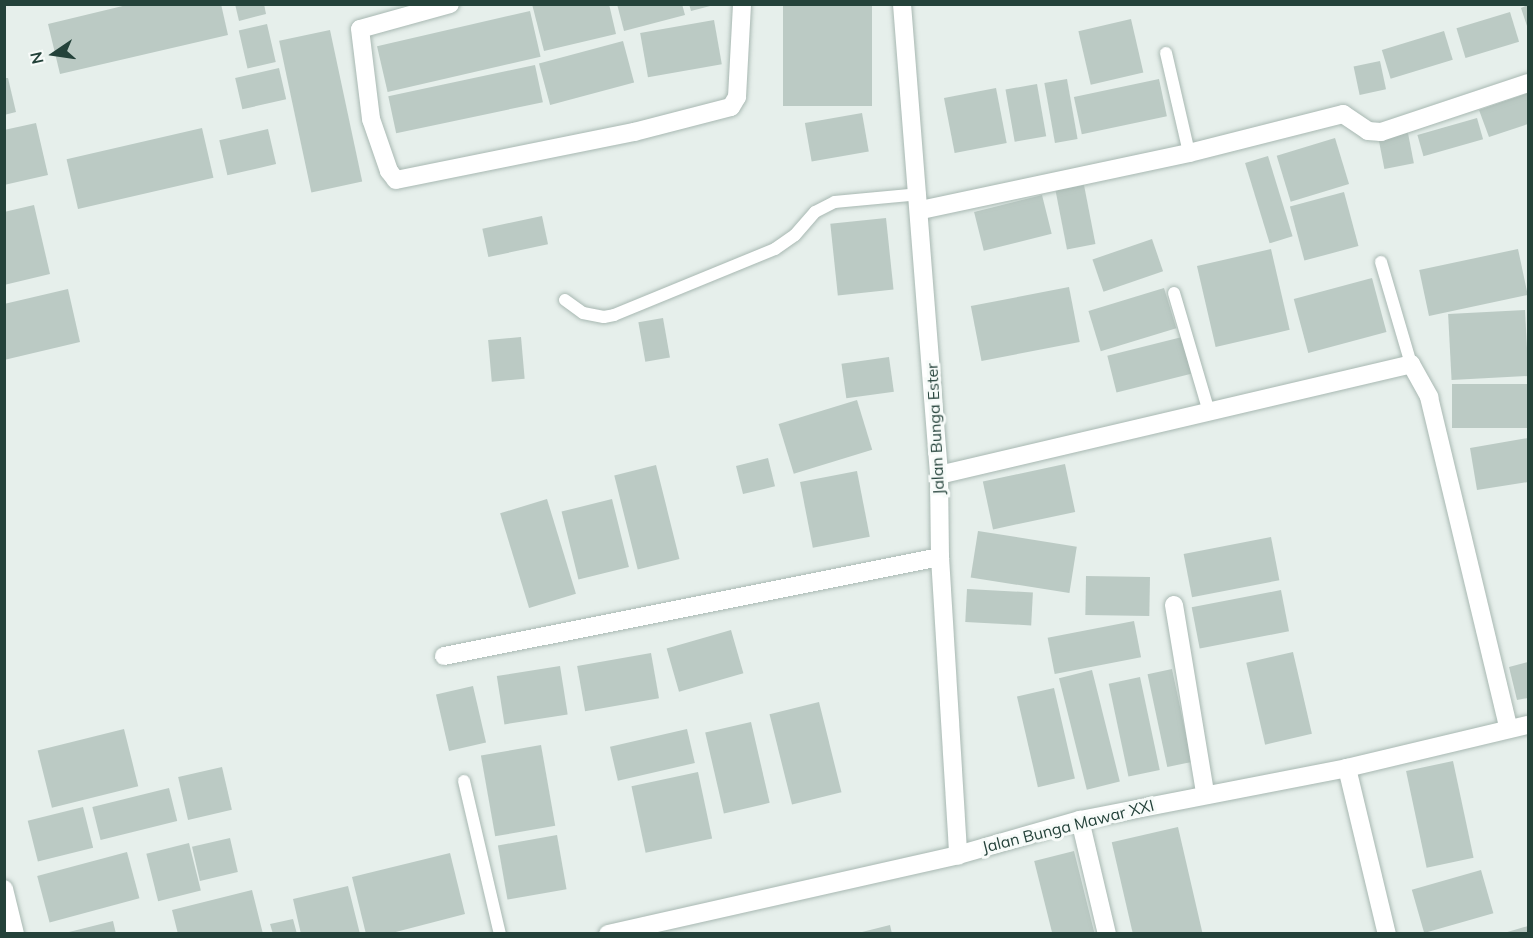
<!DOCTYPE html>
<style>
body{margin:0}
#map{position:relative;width:1533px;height:938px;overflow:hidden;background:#e6efeb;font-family:Mulish,sans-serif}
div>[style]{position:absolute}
.building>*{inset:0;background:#bbcac4;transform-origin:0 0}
.roads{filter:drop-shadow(0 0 2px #a8b8b2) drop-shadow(0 0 2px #a8b8b2)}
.lane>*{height:12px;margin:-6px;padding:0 6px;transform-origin:6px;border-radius:6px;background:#fff}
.street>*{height:18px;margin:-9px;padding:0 9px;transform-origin:9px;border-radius:9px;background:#fff}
.secondary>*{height:18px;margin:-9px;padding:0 9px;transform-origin:9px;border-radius:9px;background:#fff}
span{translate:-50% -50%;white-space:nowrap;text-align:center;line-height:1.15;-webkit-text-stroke:6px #f7fbf9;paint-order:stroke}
.street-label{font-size:16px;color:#24423a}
.frame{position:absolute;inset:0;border:6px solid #24423a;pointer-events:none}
.north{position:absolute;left:24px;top:24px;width:60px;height:60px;-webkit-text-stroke:4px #f7fbf9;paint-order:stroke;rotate:257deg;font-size:16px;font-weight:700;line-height:24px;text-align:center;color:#24423a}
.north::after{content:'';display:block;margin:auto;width:21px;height:27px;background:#24423a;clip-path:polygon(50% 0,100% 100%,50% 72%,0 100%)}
</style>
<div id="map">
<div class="building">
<i style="clip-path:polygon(131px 4px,221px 4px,228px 35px,60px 74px,48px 24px)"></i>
<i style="clip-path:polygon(235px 4px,264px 4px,266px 14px,239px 21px)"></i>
<i style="clip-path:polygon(532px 4px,609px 4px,616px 34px,544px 51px)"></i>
<i style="clip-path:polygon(617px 4px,682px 4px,685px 15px,624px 31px)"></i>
<i style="clip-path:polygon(689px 4px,713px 4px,714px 5px,691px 11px)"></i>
<i style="left:783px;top:4px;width:89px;height:102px"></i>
<i style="clip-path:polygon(1528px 5px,1528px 29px,1521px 8px)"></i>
<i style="left:530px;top:11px;width:47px;height:157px;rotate:77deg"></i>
<i style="left:1510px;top:12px;width:31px;height:56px;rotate:73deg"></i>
<i style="left:1131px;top:19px;width:55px;height:54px;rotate:77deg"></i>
<i style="left:714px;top:20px;width:45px;height:75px;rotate:80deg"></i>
<i style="left:267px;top:24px;width:39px;height:29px;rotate:77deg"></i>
<i style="left:330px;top:30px;width:155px;height:52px;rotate:78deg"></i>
<i style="left:1444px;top:31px;width:30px;height:65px;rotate:73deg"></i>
<i style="left:623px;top:41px;width:43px;height:87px;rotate:75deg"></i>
<i style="left:1380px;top:61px;width:29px;height:27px;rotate:78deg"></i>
<i style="left:535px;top:65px;width:38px;height:150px;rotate:78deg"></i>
<i style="left:279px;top:68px;width:32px;height:45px;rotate:77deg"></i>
<i style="clip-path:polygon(4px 78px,8px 78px,16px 112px,4px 115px)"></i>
<i style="left:1067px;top:79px;width:61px;height:23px;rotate:80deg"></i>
<i style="left:1159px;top:79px;width:38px;height:87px;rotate:78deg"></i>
<i style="left:1037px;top:84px;width:53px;height:32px;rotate:80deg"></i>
<i style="left:996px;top:88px;width:56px;height:53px;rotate:79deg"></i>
<i style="clip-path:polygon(1528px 93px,1528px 124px,1489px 137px,1479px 110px)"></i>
<i style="left:862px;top:113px;width:39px;height:58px;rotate:80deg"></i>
<i style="left:1477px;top:118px;width:22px;height:62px;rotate:74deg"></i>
<i style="clip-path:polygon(36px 123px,48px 175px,4px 185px,4px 130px)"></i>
<i style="left:202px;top:128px;width:51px;height:139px;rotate:77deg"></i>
<i style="left:1407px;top:128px;width:36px;height:30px;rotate:79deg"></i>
<i style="left:268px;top:129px;width:36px;height:50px;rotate:77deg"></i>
<i style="left:1335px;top:138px;width:48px;height:61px;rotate:73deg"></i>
<i style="left:1268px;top:156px;width:84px;height:24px;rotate:73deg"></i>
<i style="left:1084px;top:185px;width:60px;height:29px;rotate:79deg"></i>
<i style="left:1344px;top:192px;width:56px;height:56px;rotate:75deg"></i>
<i style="left:1042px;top:195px;width:40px;height:70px;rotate:76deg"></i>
<i style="clip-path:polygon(34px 205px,50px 274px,4px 285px,4px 212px)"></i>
<i style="left:542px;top:216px;width:29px;height:61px;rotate:78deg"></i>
<i style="left:886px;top:218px;width:72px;height:56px;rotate:84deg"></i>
<i style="left:1152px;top:239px;width:34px;height:63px;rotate:71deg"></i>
<i style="left:1271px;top:249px;width:83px;height:76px;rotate:77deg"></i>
<i style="left:1518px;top:249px;width:47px;height:101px;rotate:78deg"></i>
<i style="left:1372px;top:278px;width:56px;height:81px;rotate:75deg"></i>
<i style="left:1069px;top:287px;width:56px;height:100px;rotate:79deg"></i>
<i style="left:1164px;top:288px;width:42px;height:79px;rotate:73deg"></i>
<i style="clip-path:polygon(68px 289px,80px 342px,4px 360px,4px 304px)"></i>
<i style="left:1525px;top:310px;width:66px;height:77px;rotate:87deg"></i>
<i style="left:663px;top:318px;width:40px;height:25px;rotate:80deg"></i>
<i style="left:521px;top:337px;width:42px;height:33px;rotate:85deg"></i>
<i style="left:1182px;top:337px;width:38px;height:77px;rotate:76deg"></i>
<i style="left:889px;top:357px;width:35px;height:48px;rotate:82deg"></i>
<i style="left:1528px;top:384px;width:44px;height:76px;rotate:90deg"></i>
<i style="left:857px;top:400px;width:52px;height:82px;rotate:73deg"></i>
<i style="clip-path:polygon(1528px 438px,1528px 482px,1477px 490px,1470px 448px)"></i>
<i style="left:768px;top:458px;width:29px;height:33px;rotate:76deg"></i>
<i style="left:1065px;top:464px;width:49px;height:84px;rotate:78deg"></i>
<i style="left:656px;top:465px;width:97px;height:43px;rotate:76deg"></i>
<i style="left:857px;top:471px;width:67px;height:58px;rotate:79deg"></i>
<i style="left:547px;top:499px;width:99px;height:49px;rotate:73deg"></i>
<i style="left:612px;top:499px;width:70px;height:52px;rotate:76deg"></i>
<i style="left:978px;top:531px;width:100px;height:47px;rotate:9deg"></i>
<i style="left:1271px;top:537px;width:44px;height:89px;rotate:79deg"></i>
<i style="left:1086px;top:576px;width:64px;height:39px;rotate:1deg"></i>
<i style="left:967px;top:589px;width:66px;height:33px;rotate:3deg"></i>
<i style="left:1281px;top:590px;width:42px;height:91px;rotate:79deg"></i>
<i style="left:1134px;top:621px;width:37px;height:88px;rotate:79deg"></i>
<i style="left:731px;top:630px;width:45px;height:67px;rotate:74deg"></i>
<i style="left:1293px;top:652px;width:84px;height:48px;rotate:77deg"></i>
<i style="left:651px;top:653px;width:46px;height:75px;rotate:80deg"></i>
<i style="clip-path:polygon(1528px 662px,1528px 698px,1517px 700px,1509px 667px)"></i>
<i style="left:560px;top:666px;width:49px;height:64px;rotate:81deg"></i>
<i style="left:1172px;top:669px;width:95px;height:25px;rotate:78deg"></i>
<i style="left:1092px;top:670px;width:115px;height:34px;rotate:76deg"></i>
<i style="left:1140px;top:677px;width:95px;height:32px;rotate:78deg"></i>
<i style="left:473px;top:686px;width:58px;height:38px;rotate:77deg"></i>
<i style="left:1054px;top:688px;width:93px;height:38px;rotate:77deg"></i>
<i style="left:819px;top:702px;width:93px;height:51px;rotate:76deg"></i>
<i style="left:751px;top:722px;width:83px;height:47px;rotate:77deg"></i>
<i style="left:124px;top:729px;width:59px;height:89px;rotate:76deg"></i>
<i style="left:687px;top:729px;width:35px;height:79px;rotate:77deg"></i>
<i style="left:541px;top:745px;width:82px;height:61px;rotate:80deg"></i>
<i style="left:1453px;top:761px;width:99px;height:48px;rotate:78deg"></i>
<i style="left:222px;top:767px;width:44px;height:45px;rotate:77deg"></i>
<i style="left:698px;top:772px;width:68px;height:68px;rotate:78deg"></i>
<i style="left:169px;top:788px;width:34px;height:79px;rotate:76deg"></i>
<i style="left:83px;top:807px;width:42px;height:57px;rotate:76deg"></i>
<i style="left:1178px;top:827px;width:108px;height:68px;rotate:77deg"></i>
<i style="left:557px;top:835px;width:55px;height:60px;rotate:80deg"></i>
<i style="left:230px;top:838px;width:35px;height:39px;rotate:77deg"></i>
<i style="left:189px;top:843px;width:49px;height:44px;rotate:76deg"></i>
<i style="left:1074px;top:851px;width:85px;height:41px;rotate:76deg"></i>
<i style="left:127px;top:852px;width:48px;height:93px;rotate:75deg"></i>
<i style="clip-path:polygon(450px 853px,465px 914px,388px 934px,366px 934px,352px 877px)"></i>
<i style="left:1481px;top:870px;width:45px;height:72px;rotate:74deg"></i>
<i style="clip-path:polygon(348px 886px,360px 934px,301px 934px,293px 899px)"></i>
<i style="clip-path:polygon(252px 890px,263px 934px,178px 934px,172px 910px)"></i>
<i style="clip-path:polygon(293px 919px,297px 934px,273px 934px,270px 924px)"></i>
<i style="clip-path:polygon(113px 921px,116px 934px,65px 934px,65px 933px)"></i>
<i style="clip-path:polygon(890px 925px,892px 934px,859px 934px,858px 933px)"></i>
<i style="clip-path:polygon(1528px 926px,1528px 934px,1504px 934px,1504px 933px)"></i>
</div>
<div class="roads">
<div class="lane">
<i style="left:1166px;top:53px;width:103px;rotate:77deg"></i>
<i style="left:1381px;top:262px;width:106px;rotate:73.6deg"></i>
<i style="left:1174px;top:293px;width:124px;rotate:73.6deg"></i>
<i style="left:565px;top:300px;width:22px;rotate:36deg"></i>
<i style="left:583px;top:313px;width:21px;rotate:11deg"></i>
<i style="left:604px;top:317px;width:10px;rotate:-11deg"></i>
<i style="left:614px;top:315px;width:174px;rotate:-22.3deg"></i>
<i style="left:775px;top:249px;width:24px;rotate:-35deg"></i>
<i style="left:795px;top:235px;width:30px;rotate:-49deg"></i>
<i style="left:815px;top:212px;width:22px;rotate:-27deg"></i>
<i style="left:835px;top:202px;width:85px;rotate:-5.4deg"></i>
<i style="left:464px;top:781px;width:157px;rotate:76.8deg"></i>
</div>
<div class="street">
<i style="left:450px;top:4px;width:93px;rotate:164.5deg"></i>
<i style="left:360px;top:29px;width:91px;rotate:83deg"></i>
<i style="left:371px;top:119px;width:55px;rotate:70.9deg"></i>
<i style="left:389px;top:171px;width:11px;rotate:52deg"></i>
<i style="left:396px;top:180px;width:243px;rotate:-11.4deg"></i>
<i style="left:634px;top:132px;width:100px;rotate:-14.5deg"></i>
<i style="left:731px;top:107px;width:12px;rotate:-59deg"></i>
<i style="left:737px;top:97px;width:93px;rotate:-86.9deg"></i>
<i style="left:902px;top:4px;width:472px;rotate:85.5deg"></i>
<i style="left:939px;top:475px;width:82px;rotate:89.3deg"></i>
<i style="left:940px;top:557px;width:299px;rotate:86.5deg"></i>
<i style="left:921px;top:210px;width:274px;rotate:-12deg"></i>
<i style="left:1189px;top:153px;width:159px;rotate:-14.2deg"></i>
<i style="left:1343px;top:114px;width:30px;rotate:34deg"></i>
<i style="left:1368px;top:131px;width:13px;rotate:4deg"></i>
<i style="left:1381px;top:132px;width:155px;rotate:-18.4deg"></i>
<i style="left:939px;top:475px;width:485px;rotate:-13.2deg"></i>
<i style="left:1411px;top:364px;width:38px;rotate:61deg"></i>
<i style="left:1429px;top:397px;width:339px;rotate:76.5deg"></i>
<i style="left:1174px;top:605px;width:191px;rotate:80.6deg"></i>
<i style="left:444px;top:656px;width:506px;rotate:-11.29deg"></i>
<i style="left:1347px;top:768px;width:171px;rotate:76.5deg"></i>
<i style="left:1080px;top:820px;width:117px;rotate:76.7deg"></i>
<i style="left:608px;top:934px;width:359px;rotate:-12.7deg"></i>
<i style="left:958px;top:855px;width:127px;rotate:-16deg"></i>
<i style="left:1080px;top:820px;width:272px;rotate:-11deg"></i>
<i style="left:1347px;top:768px;width:186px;rotate:-13.4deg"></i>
</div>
<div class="secondary">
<i style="left:4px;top:889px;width:46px;rotate:76.3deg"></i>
</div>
</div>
<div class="street-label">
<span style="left:935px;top:429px;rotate:-93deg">Jalan Bunga Ester</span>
<span style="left:1068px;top:826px;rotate:-14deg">Jalan Bunga Mawar XXI</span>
</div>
<div class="frame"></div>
<div class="north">N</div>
</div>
